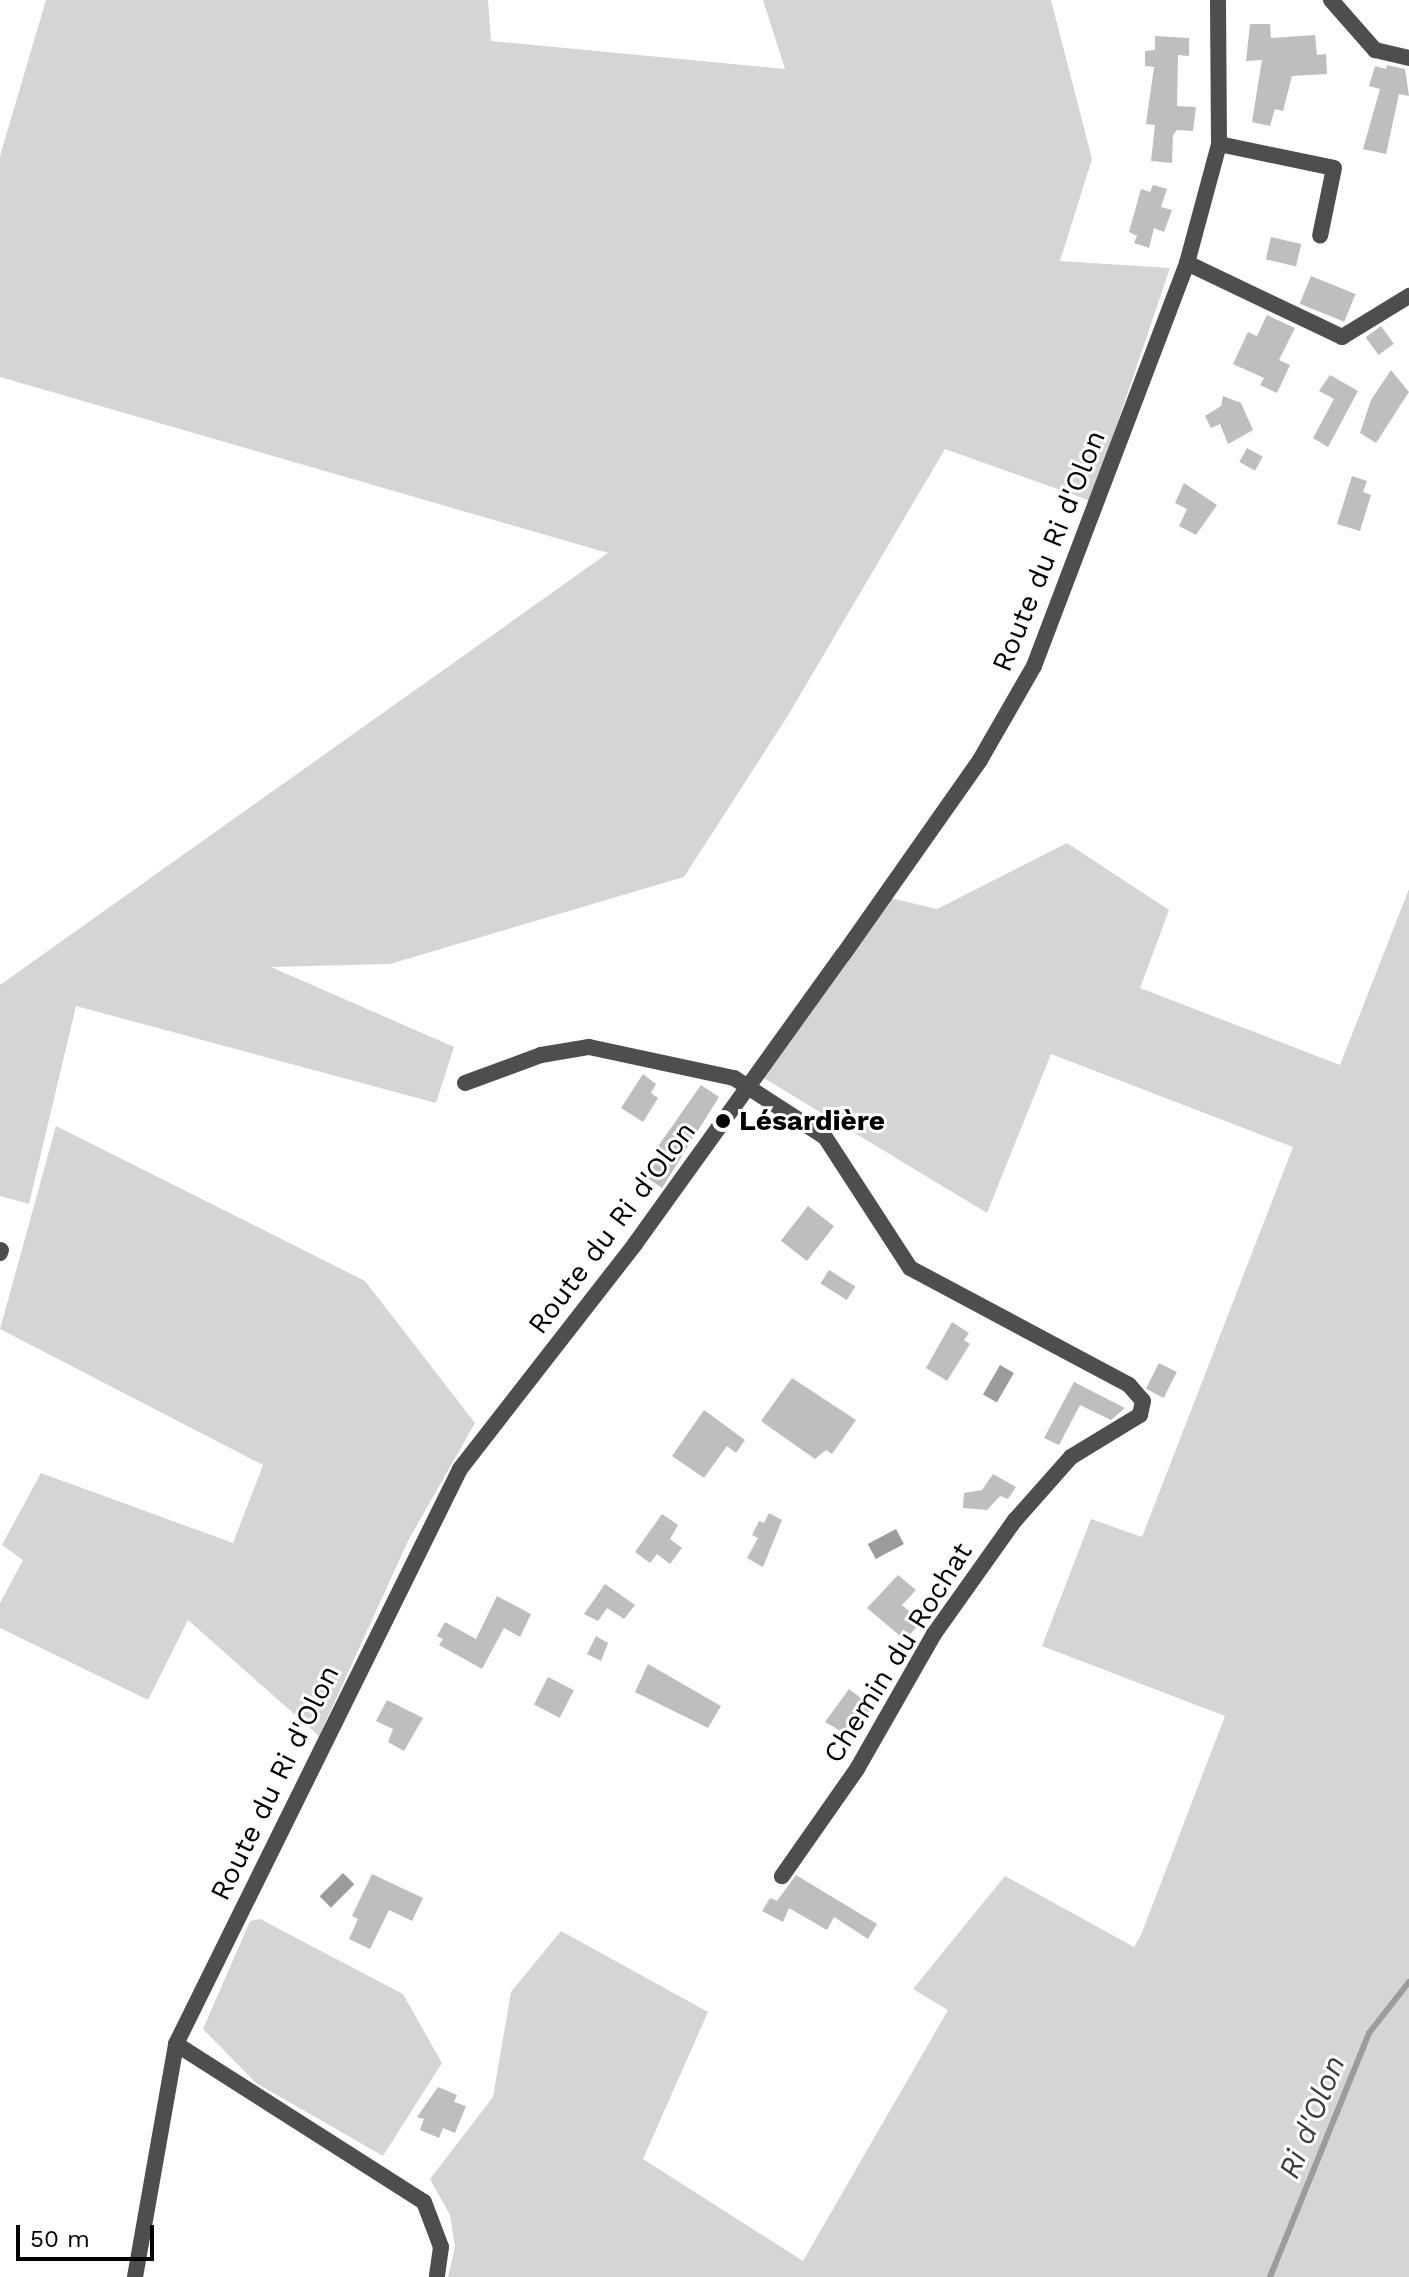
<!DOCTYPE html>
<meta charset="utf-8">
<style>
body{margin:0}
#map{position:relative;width:1409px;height:2277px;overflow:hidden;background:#fff;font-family:"Work Sans",sans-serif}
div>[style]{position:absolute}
.green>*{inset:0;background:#d5d5d5}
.water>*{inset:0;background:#9c9c9c;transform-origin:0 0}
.stream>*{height:6px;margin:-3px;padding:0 3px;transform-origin:3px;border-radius:3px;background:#9c9c9c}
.building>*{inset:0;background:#bebebe;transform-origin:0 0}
.minor>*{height:16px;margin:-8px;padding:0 8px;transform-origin:8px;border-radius:8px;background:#4e4e4e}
.dots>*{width:22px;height:22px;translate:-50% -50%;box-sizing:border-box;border:4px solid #fff;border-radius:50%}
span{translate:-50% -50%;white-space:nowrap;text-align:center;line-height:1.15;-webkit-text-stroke:6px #fff;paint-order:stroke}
.street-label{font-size:28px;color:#000}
.poi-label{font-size:28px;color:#000;font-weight:700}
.left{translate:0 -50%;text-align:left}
.water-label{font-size:30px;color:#3d3d3d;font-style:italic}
.scale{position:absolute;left:16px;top:2225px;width:138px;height:36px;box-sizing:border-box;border:4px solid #000;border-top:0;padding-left:10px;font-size:24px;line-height:28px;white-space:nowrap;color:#000;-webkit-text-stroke:6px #fff;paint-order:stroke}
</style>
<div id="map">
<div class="green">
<i style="clip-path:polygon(46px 0,488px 0,491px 41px,785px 69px,763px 0,1051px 0,1092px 159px,1060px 261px,1170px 268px,1091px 501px,945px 449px,787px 717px,684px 877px,390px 964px,271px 967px,454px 1047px,436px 1103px,76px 1006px,29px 1204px,0 1196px,0 985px,608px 553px,0 377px,0 156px)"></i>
<i style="clip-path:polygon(1067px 843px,1169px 910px,1140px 988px,1340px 1065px,1409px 889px,1409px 2277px,448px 2277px,455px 2247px,450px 2215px,430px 2179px,493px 2097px,511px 1992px,561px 1931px,708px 2012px,643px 2159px,803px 2261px,948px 2010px,913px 1989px,1005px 1876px,1134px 1947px,1141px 1935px,1225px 1716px,1042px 1646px,1091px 1519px,1142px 1537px,1293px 1147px,1051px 1054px,987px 1213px,762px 1077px,890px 898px,937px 909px)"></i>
<i style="clip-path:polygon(56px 1126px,365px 1281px,475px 1423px,409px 1539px,319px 1736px,188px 1620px,148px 1700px,0 1628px,0 1603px,23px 1560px,2px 1545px,41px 1473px,233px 1543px,263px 1465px,0 1329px)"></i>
<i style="clip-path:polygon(260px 1919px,403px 1994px,442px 2063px,383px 2156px,256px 2083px,203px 2029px,250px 1921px)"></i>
</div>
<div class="water">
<i style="left:1000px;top:1365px;width:16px;height:34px;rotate:30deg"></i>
<i style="left:896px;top:1529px;width:17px;height:32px;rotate:62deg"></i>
<i style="left:343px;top:1873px;width:16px;height:33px;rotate:45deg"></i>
</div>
<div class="stream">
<i style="left:1270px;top:2277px;width:263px;rotate:-67.9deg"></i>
<i style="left:1369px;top:2033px;width:65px;rotate:-51.9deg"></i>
</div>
<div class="building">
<i style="clip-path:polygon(1250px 24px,1270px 24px,1271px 38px,1315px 35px,1317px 55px,1326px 54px,1327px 74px,1292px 76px,1283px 111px,1275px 109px,1270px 126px,1252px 122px,1262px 60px,1246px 61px)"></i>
<i style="clip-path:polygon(1155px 36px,1189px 38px,1189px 56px,1178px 55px,1177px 106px,1196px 107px,1193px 131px,1177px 130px,1173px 135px,1172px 163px,1151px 161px,1155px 125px,1146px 124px,1154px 67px,1145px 66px,1145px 51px,1155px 50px)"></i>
<i style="clip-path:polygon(1387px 65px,1405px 69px,1409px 96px,1399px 94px,1386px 154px,1363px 149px,1380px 89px,1369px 86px,1375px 66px,1386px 69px)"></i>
<i style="clip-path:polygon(1153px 185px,1167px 189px,1161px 207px,1172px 210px,1164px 232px,1154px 228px,1149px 248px,1134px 243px,1137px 236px,1129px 232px,1141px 189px,1150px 192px)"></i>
<i style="left:1271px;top:237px;width:31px;height:23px;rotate:13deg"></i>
<i style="left:1311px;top:276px;width:48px;height:30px;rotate:22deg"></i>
<i style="clip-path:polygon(1267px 315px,1295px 328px,1279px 360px,1290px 365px,1277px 393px,1260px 385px,1264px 378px,1233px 364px,1248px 332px,1257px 336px)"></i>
<i style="left:1381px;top:326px;width:22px;height:19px;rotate:54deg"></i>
<i style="clip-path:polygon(1391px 370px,1409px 392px,1376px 443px,1360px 433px,1371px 400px)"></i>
<i style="clip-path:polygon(1330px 375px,1358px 391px,1328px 447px,1313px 438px,1334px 399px,1319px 391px)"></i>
<i style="clip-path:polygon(1223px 396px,1241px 403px,1253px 430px,1228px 444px,1220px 424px,1211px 428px,1205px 416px,1221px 406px)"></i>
<i style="left:1247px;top:448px;width:18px;height:16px;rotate:29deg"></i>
<i style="clip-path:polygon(1352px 476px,1367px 481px,1363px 492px,1371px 495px,1360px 531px,1337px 524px)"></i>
<i style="clip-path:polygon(1184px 483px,1217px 505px,1196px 535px,1179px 526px,1187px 509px,1175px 503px)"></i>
<i style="clip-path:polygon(643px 1074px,656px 1084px,651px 1093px,658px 1098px,643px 1122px,621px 1108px)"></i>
<i style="clip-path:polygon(701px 1085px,719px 1097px,662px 1188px,646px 1177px,660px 1156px,654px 1152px)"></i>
<i style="left:808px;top:1206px;width:33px;height:44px;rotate:38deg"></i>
<i style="left:829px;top:1270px;width:31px;height:16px;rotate:32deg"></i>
<i style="clip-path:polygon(952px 1322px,969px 1333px,964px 1340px,970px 1344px,947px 1381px,926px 1368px)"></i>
<i style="left:1159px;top:1363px;width:20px;height:29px;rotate:27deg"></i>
<i style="clip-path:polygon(792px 1378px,856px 1420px,832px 1454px,826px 1450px,815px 1459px,761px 1421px)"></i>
<i style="clip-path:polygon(1074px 1382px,1125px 1408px,1111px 1420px,1080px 1405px,1059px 1445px,1044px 1438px)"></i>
<i style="clip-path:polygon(704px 1410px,745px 1440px,736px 1453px,727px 1446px,704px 1478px,672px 1456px)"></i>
<i style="clip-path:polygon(993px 1474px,1016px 1487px,1008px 1499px,1000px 1496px,987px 1510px,963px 1508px,964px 1493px,982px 1490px)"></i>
<i style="clip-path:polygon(769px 1513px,782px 1520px,763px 1567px,747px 1558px,758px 1538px,752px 1535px,759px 1521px,764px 1523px)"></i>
<i style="clip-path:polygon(662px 1514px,678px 1525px,670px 1539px,682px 1548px,670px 1564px,657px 1554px,650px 1563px,635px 1552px)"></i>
<i style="clip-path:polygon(898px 1575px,916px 1590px,902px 1605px,921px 1622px,905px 1640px,867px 1608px)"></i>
<i style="clip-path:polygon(605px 1584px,635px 1605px,624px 1619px,607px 1608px,598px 1621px,584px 1614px)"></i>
<i style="clip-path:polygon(497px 1596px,531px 1614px,520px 1637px,504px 1628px,482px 1669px,439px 1645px,443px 1639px,437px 1636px,445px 1622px,476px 1639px)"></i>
<i style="clip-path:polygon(596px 1636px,608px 1643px,601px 1661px,587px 1654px)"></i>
<i style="clip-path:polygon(648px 1664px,721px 1706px,708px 1728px,635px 1692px)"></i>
<i style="left:548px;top:1677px;width:29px;height:31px;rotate:27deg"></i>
<i style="clip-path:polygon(849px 1689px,872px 1707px,853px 1738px,825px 1722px)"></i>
<i style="clip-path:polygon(387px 1700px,423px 1718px,404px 1751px,388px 1742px,393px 1729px,376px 1721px)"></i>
<i style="clip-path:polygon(372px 1874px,423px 1898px,412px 1921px,389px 1910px,370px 1949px,349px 1939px,358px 1919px,352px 1916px)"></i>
<i style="clip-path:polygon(796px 1875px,877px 1924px,868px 1939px,834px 1917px,827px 1930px,789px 1908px,783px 1922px,762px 1911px,770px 1898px,777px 1901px)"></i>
<i style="clip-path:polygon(438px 2087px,457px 2095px,454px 2102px,466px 2106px,455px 2133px,443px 2128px,439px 2138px,420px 2130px,424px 2119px,417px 2117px)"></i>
</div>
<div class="minor">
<i style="left:1331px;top:0;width:67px;rotate:48.7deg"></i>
<i style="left:1375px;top:50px;width:35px;rotate:13deg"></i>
<i style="left:1219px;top:144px;width:117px;rotate:11.8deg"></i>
<i style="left:1334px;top:168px;width:69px;rotate:101.6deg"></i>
<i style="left:1187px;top:263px;width:172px;rotate:25.5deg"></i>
<i style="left:1342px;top:337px;width:79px;rotate:-31.5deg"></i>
<i style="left:465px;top:1083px;width:81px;rotate:-20.2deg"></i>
<i style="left:541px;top:1055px;width:49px;rotate:-9.5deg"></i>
<i style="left:589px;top:1047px;width:148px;rotate:12.1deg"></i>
<i style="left:734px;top:1078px;width:108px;rotate:33deg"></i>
<i style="left:825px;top:1137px;width:156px;rotate:57deg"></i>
<i style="left:910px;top:1268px;width:248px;rotate:28.1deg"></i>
<i style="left:1129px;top:1385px;width:21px;rotate:49deg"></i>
<i style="left:1143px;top:1401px;width:14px;rotate:102deg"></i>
<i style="left:1140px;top:1415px;width:81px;rotate:148.7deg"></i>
<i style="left:1071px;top:1457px;width:84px;rotate:131.6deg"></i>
<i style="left:1015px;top:1520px;width:140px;rotate:125.4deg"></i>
<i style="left:934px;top:1634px;width:155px;rotate:119.7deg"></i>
<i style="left:857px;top:1769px;width:131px;rotate:125deg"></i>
<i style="left:0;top:1253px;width:3px;rotate:-72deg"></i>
<i style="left:176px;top:2044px;width:294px;rotate:32.5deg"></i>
<i style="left:424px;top:2202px;width:48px;rotate:69.3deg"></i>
<i style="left:441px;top:2247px;width:30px;rotate:98deg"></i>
<i style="left:135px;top:2277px;width:237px;rotate:-80deg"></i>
<i style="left:176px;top:2044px;width:641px;rotate:-63.71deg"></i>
<i style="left:460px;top:1469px;width:285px;rotate:-52.1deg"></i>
<i style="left:635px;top:1244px;width:356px;rotate:-54.3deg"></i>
<i style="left:843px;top:955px;width:238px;rotate:-54.9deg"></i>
<i style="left:980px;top:760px;width:108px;rotate:-60.1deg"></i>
<i style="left:1034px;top:666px;width:431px;rotate:-69.2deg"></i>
<i style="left:1187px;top:263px;width:123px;rotate:-74.9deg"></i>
<i style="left:1219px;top:144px;width:144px;rotate:-90.4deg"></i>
</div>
<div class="dots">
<i style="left:723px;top:1121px;background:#000"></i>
</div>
<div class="street-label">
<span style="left:1049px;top:551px;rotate:-68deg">Route du Ri d'Olon</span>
<span style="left:612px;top:1228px;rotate:-53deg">Route du Ri d'Olon</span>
<span style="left:898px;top:1653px;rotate:-58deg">Chemin du Rochat</span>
<span style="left:275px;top:1783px;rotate:-64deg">Route du Ri d'Olon</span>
</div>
<div class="poi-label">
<span class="left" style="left:739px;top:1121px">Lésardière</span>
</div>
<div class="water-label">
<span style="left:1312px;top:2117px;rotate:-68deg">Ri d'Olon</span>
</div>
<div class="scale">50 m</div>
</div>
